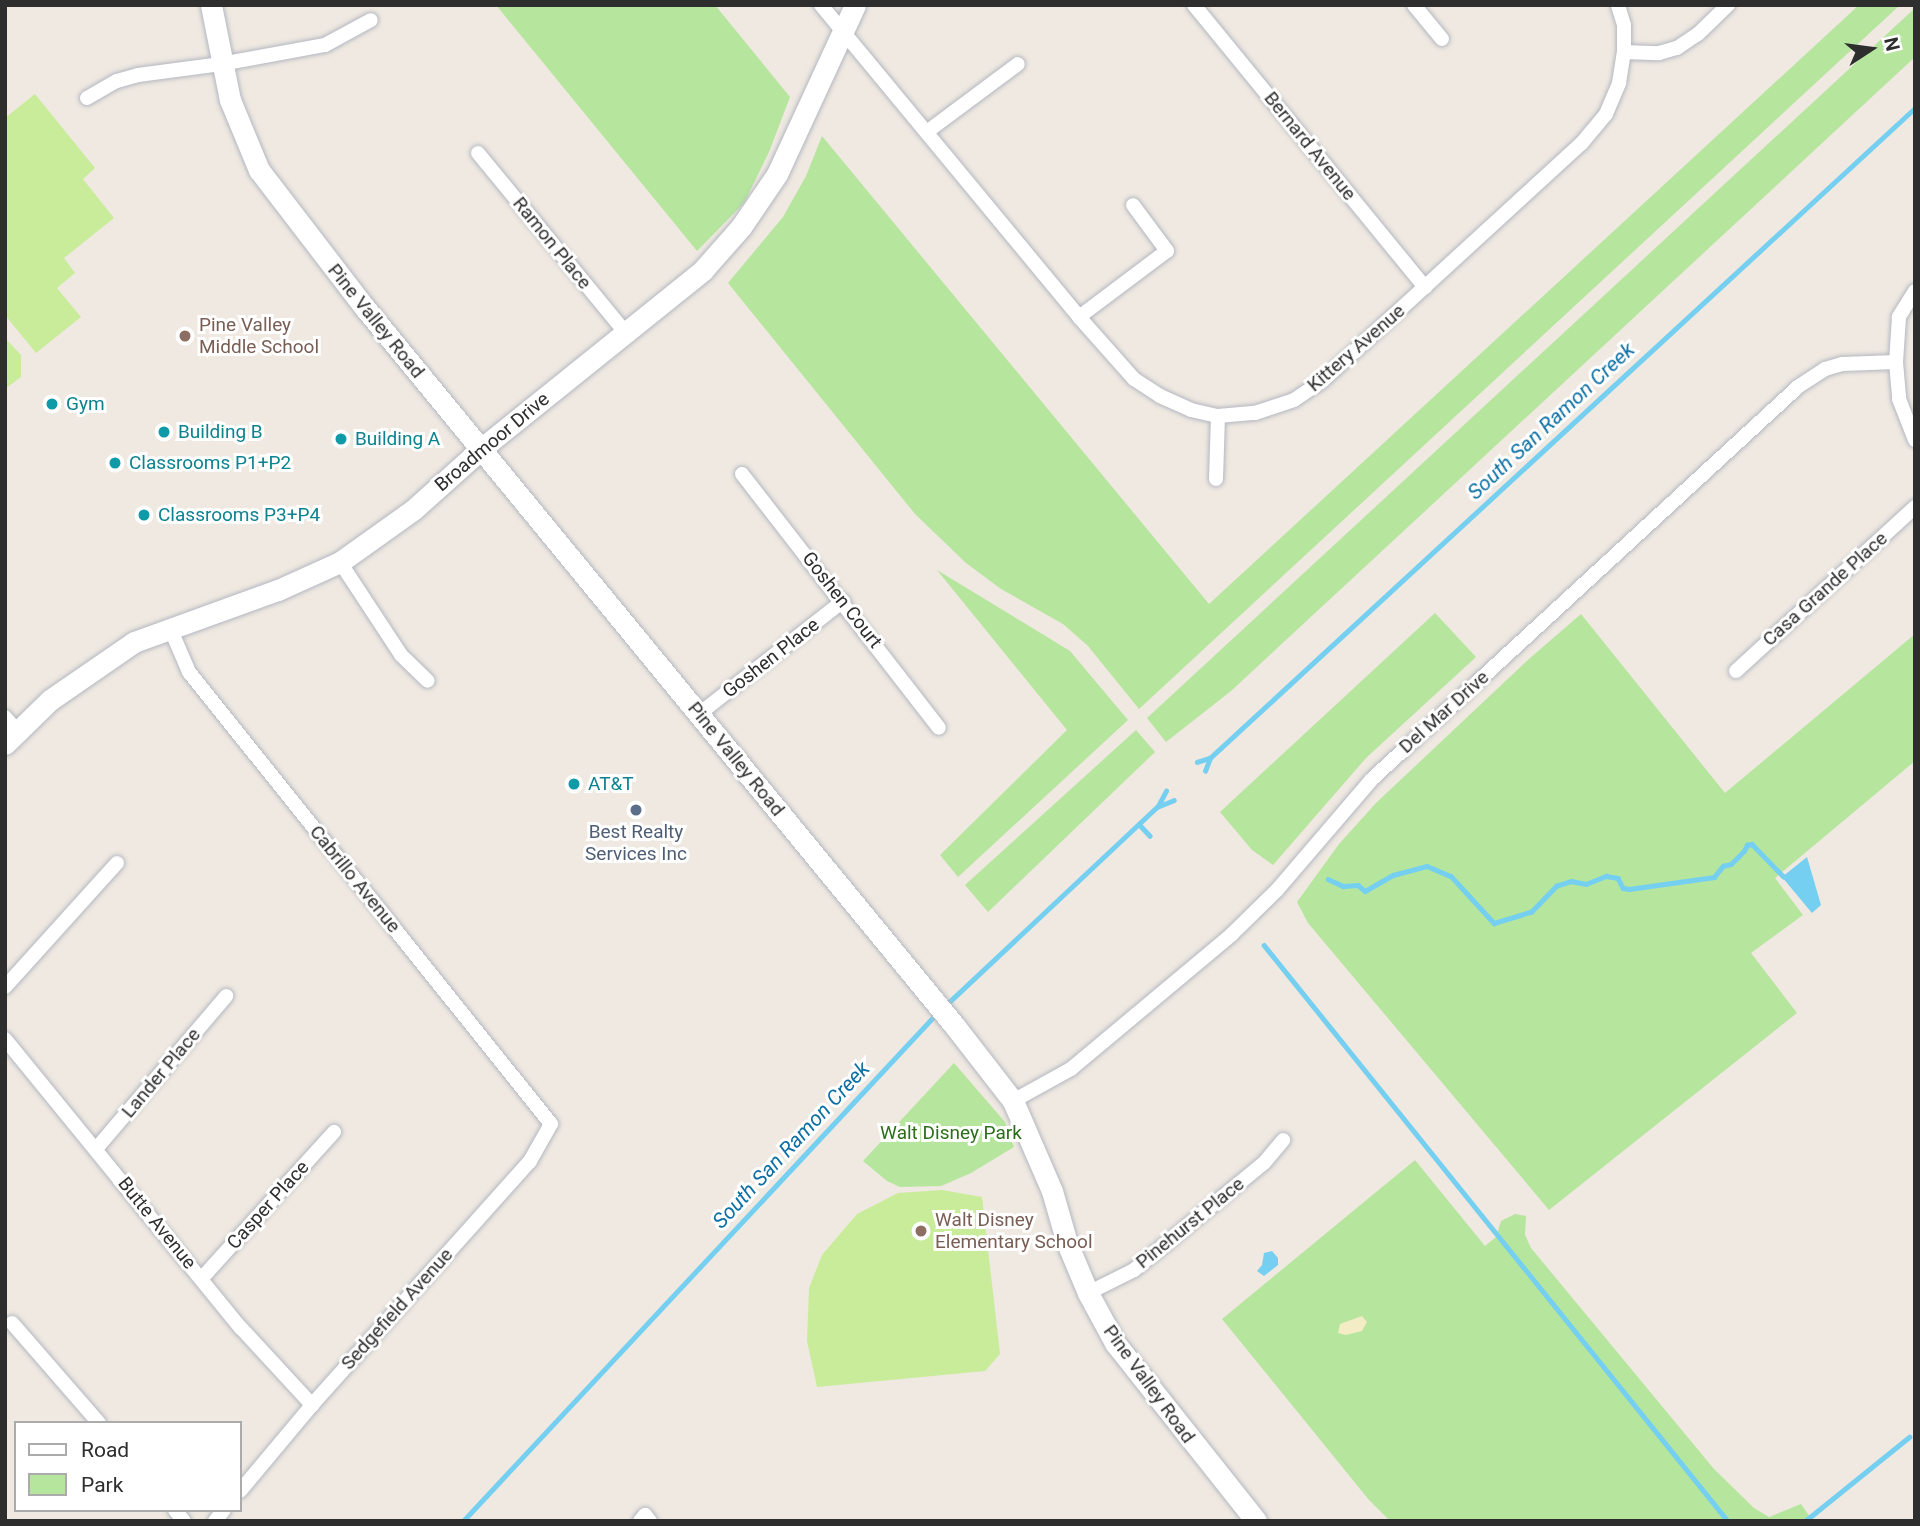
<!DOCTYPE html>
<style>
body{margin:0}
#map{position:relative;width:1920px;height:1526px;overflow:hidden;background:#efe9e1;font-family:Roboto,sans-serif}
div>[style]{position:absolute}
.green>*{inset:0;background:#b6e59e}
.sand>*{inset:0;background:#f3ecc5}
.pitch>*{inset:0;background:#c9ec9a}
.water>*{inset:0;background:#75cff0}
.stream>*{height:4.5px;margin:-2.25px;padding:0 2.25px;transform-origin:2.25px;border-radius:2.25px;background:#75cff0}
.roads{filter:drop-shadow(0 0 2px #b4b7c1) drop-shadow(0 0 2px #b4b7c1)}
.street>*{height:14px;margin:-7px;padding:0 7px;transform-origin:7px;border-radius:7px;background:#fff}
.secondary>*{height:21px;margin:-10.5px;padding:0 10.5px;transform-origin:10.5px;border-radius:10.5px;background:#fff}
.dots>*{width:19px;height:19px;translate:-50% -50%;box-sizing:border-box;border:4px solid #fff;border-radius:50%}
span{translate:-50% -50%;white-space:nowrap;text-align:center;line-height:1.15;-webkit-text-stroke:6px #fff;paint-order:stroke}
.street-label{font-size:19px;color:#2e2e2e}
.education-label{font-size:19px;color:#785e54}
.left{translate:0 -50%;text-align:left}
.culture-label{font-size:19px;color:#0d838f}
.service-label{font-size:19px;color:#4e5e75}
.park-label{font-size:19px;color:#2c6e1b}
.water-label{font-size:21px;color:#0d6fa3;font-style:italic}
.frame{position:absolute;inset:0;border:7px solid #2e2e2e;pointer-events:none}
.legend{position:absolute;left:14px;top:1421px;width:228px;height:91px;box-sizing:border-box;background:#fff;border:2px solid #ababab;margin:0;padding:9px 12px;list-style:none;font-size:21px;color:#2e2e2e}
.legend li{display:flex;align-items:center;gap:14px;height:35px}
.legend b{width:35px;border:2px solid #ababab}
.north{position:absolute;left:1836px;top:14px;width:70px;height:70px;-webkit-text-stroke:5px #fff;paint-order:stroke;rotate:77deg;font-size:19px;font-weight:700;line-height:28px;text-align:center;color:#2e2e2e}
.north::after{content:'';display:block;margin:auto;width:24px;height:32px;background:#2e2e2e;clip-path:polygon(50% 0,100% 100%,50% 72%,0 100%)}
</style>
<div id="map">
<div class="green">
<i style="clip-path:polygon(496px 5px,715px 5px,790px 97px,769px 152px,744px 203px,697px 251px)"></i>
<i style="clip-path:polygon(1859px 5px,1900px 5px,1139px 709px,1088px 646px,1063px 624px,1001px 589px,966px 563px,915px 514px,728px 283px,783px 217px,806px 176px,822px 136px,1209px 604px)"></i>
<i style="clip-path:polygon(1915px 8px,1915px 57px,1231px 691px,1166px 742px,1147px 718px)"></i>
<i style="clip-path:polygon(937px 570px,1070px 651px,1128px 720px,958px 877px,940px 855px,1067px 730px)"></i>
<i style="clip-path:polygon(1435px 613px,1476px 657px,1366px 758px,1273px 865px,1252px 850px,1220px 812px)"></i>
<i style="clip-path:polygon(1581px 614px,1725px 793px,1915px 634px,1915px 761px,1775px 878px,1803px 915px,1751px 953px,1797px 1013px,1549px 1210px,1308px 923px,1297px 902px,1339px 844px,1376px 803px,1529px 659px)"></i>
<i style="clip-path:polygon(1136px 730px,1155px 752px,988px 912px,965px 885px)"></i>
<i style="clip-path:polygon(954px 1063px,1005px 1122px,1014px 1147px,971px 1173px,941px 1186px,900px 1187px,887px 1181px,863px 1161px)"></i>
<i style="clip-path:polygon(1415px 1160px,1485px 1246px,1496px 1237px,1501px 1221px,1515px 1214px,1526px 1216px,1525px 1235px,1531px 1248px,1714px 1469px,1754px 1508px,1769px 1517px,1801px 1504px,1812px 1520px,1390px 1521px,1369px 1500px,1222px 1319px)"></i>
</div>
<div class="sand">
<i style="clip-path:polygon(1362px 1316px,1367px 1322px,1362px 1331px,1346px 1335px,1338px 1333px,1340px 1324px)"></i>
</div>
<div class="pitch">
<i style="clip-path:polygon(35px 94px,95px 168px,83px 179px,114px 218px,64px 258px,75px 273px,57px 288px,81px 317px,36px 353px,5px 315px,5px 118px)"></i>
<i style="clip-path:polygon(5px 338px,21px 355px,21px 377px,5px 389px)"></i>
<i style="clip-path:polygon(942px 1190px,982px 1197px,1000px 1354px,985px 1371px,817px 1387px,807px 1341px,809px 1288px,822px 1255px,857px 1214px,898px 1193px)"></i>
</div>
<div class="water">
<i style="clip-path:polygon(1807px 857px,1821px 905px,1812px 913px,1782px 877px)"></i>
<i style="clip-path:polygon(1272px 1251px,1278px 1258px,1278px 1265px,1264px 1276px,1257px 1271px,1262px 1265px,1264px 1253px)"></i>
</div>
<div class="stream">
<i style="left:1197px;top:762px;width:13px;rotate:-18deg"></i>
<i style="left:1205px;top:771px;width:14px;rotate:-69deg"></i>
<i style="left:1210px;top:758px;width:959px;rotate:-42.68deg"></i>
<i style="left:1158px;top:806px;width:17px;rotate:-62deg"></i>
<i style="left:1139px;top:824px;width:16px;rotate:47deg"></i>
<i style="left:1328px;top:879px;width:17px;rotate:25deg"></i>
<i style="left:1343px;top:886px;width:15px;rotate:-4deg"></i>
<i style="left:1358px;top:885px;width:9px;rotate:41deg"></i>
<i style="left:1365px;top:891px;width:32px;rotate:-30deg"></i>
<i style="left:1393px;top:875px;width:35px;rotate:-15deg"></i>
<i style="left:1427px;top:866px;width:26px;rotate:23deg"></i>
<i style="left:1451px;top:876px;width:64px;rotate:47.5deg"></i>
<i style="left:1494px;top:923px;width:39px;rotate:-17deg"></i>
<i style="left:1531px;top:912px;width:36px;rotate:-46deg"></i>
<i style="left:1556px;top:886px;width:16px;rotate:-18deg"></i>
<i style="left:1571px;top:881px;width:15px;rotate:11deg"></i>
<i style="left:1586px;top:884px;width:22px;rotate:-22deg"></i>
<i style="left:1606px;top:876px;width:12px;rotate:9deg"></i>
<i style="left:1618px;top:878px;width:11px;rotate:63deg"></i>
<i style="left:1623px;top:888px;width:6px;rotate:9deg"></i>
<i style="left:1629px;top:889px;width:86px;rotate:-8deg"></i>
<i style="left:1714px;top:877px;width:14px;rotate:-51deg"></i>
<i style="left:1723px;top:866px;width:8px;rotate:-14deg"></i>
<i style="left:1731px;top:864px;width:18px;rotate:-45deg"></i>
<i style="left:1744px;top:851px;width:7px;rotate:-63deg"></i>
<i style="left:1747px;top:845px;width:5px;rotate:-11deg"></i>
<i style="left:1752px;top:844px;width:45px;rotate:45.9deg"></i>
<i style="left:1264px;top:945px;width:740px;rotate:51.15deg"></i>
<i style="left:946px;top:1005px;width:289px;rotate:-43.2deg"></i>
<i style="left:1157px;top:807px;width:18px;rotate:-22deg"></i>
<i style="left:463px;top:1521px;width:695px;rotate:-46.98deg"></i>
<i style="left:1805px;top:1521px;width:134px;rotate:-38.9deg"></i>
</div>
<div class="roads">
<div class="street">
<i style="left:821px;top:5px;width:405px;rotate:50.4deg"></i>
<i style="left:1079px;top:317px;width:83px;rotate:48.4deg"></i>
<i style="left:1134px;top:379px;width:31px;rotate:33deg"></i>
<i style="left:1160px;top:396px;width:34px;rotate:24deg"></i>
<i style="left:1191px;top:410px;width:28px;rotate:13deg"></i>
<i style="left:1218px;top:416px;width:37px;rotate:-5deg"></i>
<i style="left:1255px;top:413px;width:41px;rotate:-18.4deg"></i>
<i style="left:1294px;top:400px;width:34px;rotate:-34deg"></i>
<i style="left:1322px;top:381px;width:351px;rotate:-42.5deg"></i>
<i style="left:1581px;top:144px;width:39px;rotate:-50deg"></i>
<i style="left:1606px;top:114px;width:34px;rotate:-67deg"></i>
<i style="left:1619px;top:83px;width:31px;rotate:-81deg"></i>
<i style="left:1624px;top:52px;width:27px;rotate:-90deg"></i>
<i style="left:1624px;top:25px;width:21px;rotate:-107deg"></i>
<i style="left:1194px;top:5px;width:365px;rotate:50.7deg"></i>
<i style="left:1414px;top:5px;width:44px;rotate:50.5deg"></i>
<i style="left:1624px;top:52px;width:35px;rotate:2deg"></i>
<i style="left:1659px;top:53px;width:19px;rotate:-16deg"></i>
<i style="left:1677px;top:48px;width:25px;rotate:-34deg"></i>
<i style="left:1698px;top:34px;width:42px;rotate:-44deg"></i>
<i style="left:87px;top:98px;width:34px;rotate:-30deg"></i>
<i style="left:117px;top:81px;width:22px;rotate:-16deg"></i>
<i style="left:138px;top:75px;width:84px;rotate:-7.5deg"></i>
<i style="left:221px;top:64px;width:106px;rotate:-10.4deg"></i>
<i style="left:325px;top:45px;width:52px;rotate:-28.5deg"></i>
<i style="left:928px;top:131px;width:112px;rotate:-36.7deg"></i>
<i style="left:478px;top:153px;width:232px;rotate:50.6deg"></i>
<i style="left:1915px;top:291px;width:31px;rotate:122deg"></i>
<i style="left:1899px;top:317px;width:45px;rotate:93.8deg"></i>
<i style="left:1896px;top:362px;width:37px;rotate:85deg"></i>
<i style="left:1899px;top:399px;width:44px;rotate:68.7deg"></i>
<i style="left:1079px;top:317px;width:110px;rotate:-36.9deg"></i>
<i style="left:1167px;top:251px;width:57px;rotate:-126.5deg"></i>
<i style="left:742px;top:474px;width:321px;rotate:52.2deg"></i>
<i style="left:1216px;top:479px;width:63px;rotate:-88.2deg"></i>
<i style="left:340px;top:562px;width:111px;rotate:56.7deg"></i>
<i style="left:401px;top:655px;width:37px;rotate:44deg"></i>
<i style="left:170px;top:628px;width:48px;rotate:66.6deg"></i>
<i style="left:189px;top:672px;width:579px;rotate:51.31deg"></i>
<i style="left:551px;top:1124px;width:43px;rotate:119.6deg"></i>
<i style="left:530px;top:1161px;width:327px;rotate:131.8deg"></i>
<i style="left:312px;top:1405px;width:112px;rotate:129.9deg"></i>
<i style="left:1736px;top:671px;width:243px;rotate:-42.5deg"></i>
<i style="left:699px;top:714px;width:183px;rotate:-38.1deg"></i>
<i style="left:5px;top:717px;width:18px;rotate:49deg"></i>
<i style="left:5px;top:987px;width:167px;rotate:-47.9deg"></i>
<i style="left:5px;top:1039px;width:373px;rotate:50.8deg"></i>
<i style="left:241px;top:1328px;width:105px;rotate:47.3deg"></i>
<i style="left:1013px;top:1101px;width:66px;rotate:-28.9deg"></i>
<i style="left:1071px;top:1069px;width:209px;rotate:-39.9deg"></i>
<i style="left:1231px;top:935px;width:64px;rotate:-44.4deg"></i>
<i style="left:1277px;top:890px;width:146px;rotate:-49.4deg"></i>
<i style="left:1372px;top:779px;width:580px;rotate:-42.63deg"></i>
<i style="left:1799px;top:386px;width:31px;rotate:-33deg"></i>
<i style="left:1825px;top:369px;width:18px;rotate:-16deg"></i>
<i style="left:1842px;top:364px;width:54px;rotate:-2.1deg"></i>
<i style="left:96px;top:1149px;width:201px;rotate:-49.6deg"></i>
<i style="left:202px;top:1278px;width:197px;rotate:-47.9deg"></i>
<i style="left:1088px;top:1293px;width:51px;rotate:-26.6deg"></i>
<i style="left:1134px;top:1270px;width:168px;rotate:-39.5deg"></i>
<i style="left:1264px;top:1163px;width:30px;rotate:-50deg"></i>
<i style="left:12px;top:1323px;width:133px;rotate:49deg"></i>
<i style="left:175px;top:1510px;width:14px;rotate:51deg"></i>
<i style="left:215px;top:1521px;width:14px;rotate:-51deg"></i>
<i style="left:640px;top:1521px;width:8px;rotate:-50deg"></i>
<i style="left:645px;top:1515px;width:8px;rotate:50deg"></i>
</div>
<div class="secondary">
<i style="left:211px;top:5px;width:97px;rotate:78.7deg"></i>
<i style="left:230px;top:100px;width:76px;rotate:67.5deg"></i>
<i style="left:259px;top:170px;width:174px;rotate:52.5deg"></i>
<i style="left:365px;top:308px;width:928px;rotate:50.6deg"></i>
<i style="left:954px;top:1025px;width:96px;rotate:52.2deg"></i>
<i style="left:1013px;top:1101px;width:98px;rotate:66.6deg"></i>
<i style="left:1052px;top:1191px;width:54px;rotate:73.9deg"></i>
<i style="left:1067px;top:1243px;width:54px;rotate:67.2deg"></i>
<i style="left:1088px;top:1293px;width:57px;rotate:61.6deg"></i>
<i style="left:1115px;top:1343px;width:227px;rotate:51.6deg"></i>
<i style="left:5px;top:744px;width:63px;rotate:-44.4deg"></i>
<i style="left:50px;top:700px;width:102px;rotate:-34.6deg"></i>
<i style="left:134px;top:642px;width:153px;rotate:-19.9deg"></i>
<i style="left:278px;top:590px;width:68px;rotate:-24.3deg"></i>
<i style="left:340px;top:562px;width:90px;rotate:-35.5deg"></i>
<i style="left:413px;top:510px;width:93px;rotate:-41.9deg"></i>
<i style="left:482px;top:448px;width:284px;rotate:-38.8deg"></i>
<i style="left:703px;top:270px;width:57px;rotate:-48.5deg"></i>
<i style="left:741px;top:227px;width:64px;rotate:-55.8deg"></i>
<i style="left:777px;top:174px;width:186px;rotate:-65.2deg"></i>
</div>
</div>
<div class="dots">
<i style="left:185px;top:336px;background:#8d6e63"></i>
<i style="left:52px;top:404px;background:#0f9aa8"></i>
<i style="left:164px;top:432px;background:#0f9aa8"></i>
<i style="left:341px;top:439px;background:#0f9aa8"></i>
<i style="left:115px;top:463px;background:#0f9aa8"></i>
<i style="left:144px;top:515px;background:#0f9aa8"></i>
<i style="left:574px;top:784px;background:#0f9aa8"></i>
<i style="left:636px;top:810px;background:#5c6f8a"></i>
<i style="left:921px;top:1231px;background:#8d6e63"></i>
</div>
<div class="street-label">
<span style="left:1310px;top:146px;rotate:51deg">Bernard Avenue</span>
<span style="left:552px;top:243px;rotate:51deg">Ramon Place</span>
<span style="left:376px;top:321px;rotate:51deg">Pine Valley Road</span>
<span style="left:1356px;top:348px;rotate:-41deg">Kittery Avenue</span>
<span style="left:492px;top:442px;rotate:-40deg">Broadmoor Drive</span>
<span style="left:1825px;top:589px;rotate:-42deg">Casa Grande Place</span>
<span style="left:842px;top:600px;rotate:52deg">Goshen Court</span>
<span style="left:771px;top:658px;rotate:-38deg">Goshen Place</span>
<span style="left:1444px;top:712px;rotate:-42deg">Del Mar Drive</span>
<span style="left:736px;top:759px;rotate:51deg">Pine Valley Road</span>
<span style="left:355px;top:879px;rotate:51deg">Cabrillo Avenue</span>
<span style="left:161px;top:1073px;rotate:-50deg">Lander Place</span>
<span style="left:268px;top:1205px;rotate:-48deg">Casper Place</span>
<span style="left:157px;top:1223px;rotate:51deg">Butte Avenue</span>
<span style="left:1190px;top:1223px;rotate:-39deg">Pinehurst Place</span>
<span style="left:397px;top:1309px;rotate:-48deg">Sedgefield Avenue</span>
<span style="left:1149px;top:1384px;rotate:54deg">Pine Valley Road</span>
</div>
<div class="education-label">
<span class="left" style="left:199px;top:336px">Pine Valley<br>Middle School</span>
<span class="left" style="left:935px;top:1231px">Walt Disney<br>Elementary School</span>
</div>
<div class="culture-label">
<span class="left" style="left:66px;top:404px">Gym</span>
<span class="left" style="left:178px;top:432px">Building B</span>
<span class="left" style="left:355px;top:439px">Building A</span>
<span class="left" style="left:129px;top:463px">Classrooms P1+P2</span>
<span class="left" style="left:158px;top:515px">Classrooms P3+P4</span>
<span class="left" style="left:588px;top:784px">AT&amp;T</span>
</div>
<div class="service-label">
<span style="left:636px;top:843px">Best Realty<br>Services Inc</span>
</div>
<div class="park-label">
<span style="left:951px;top:1133px">Walt Disney Park</span>
</div>
<div class="water-label">
<span style="left:1551px;top:421px;rotate:-43deg">South San Ramon Creek</span>
<span style="left:791px;top:1145px;rotate:-47deg">South San Ramon Creek</span>
</div>
<div class="frame"></div>
<ul class="legend">
<li><b style="height:9px;background:#fff"></b>Road</li>
<li><b style="height:19px;background:#b6e59e"></b>Park</li>
</ul>
<div class="north">N</div>
</div>
